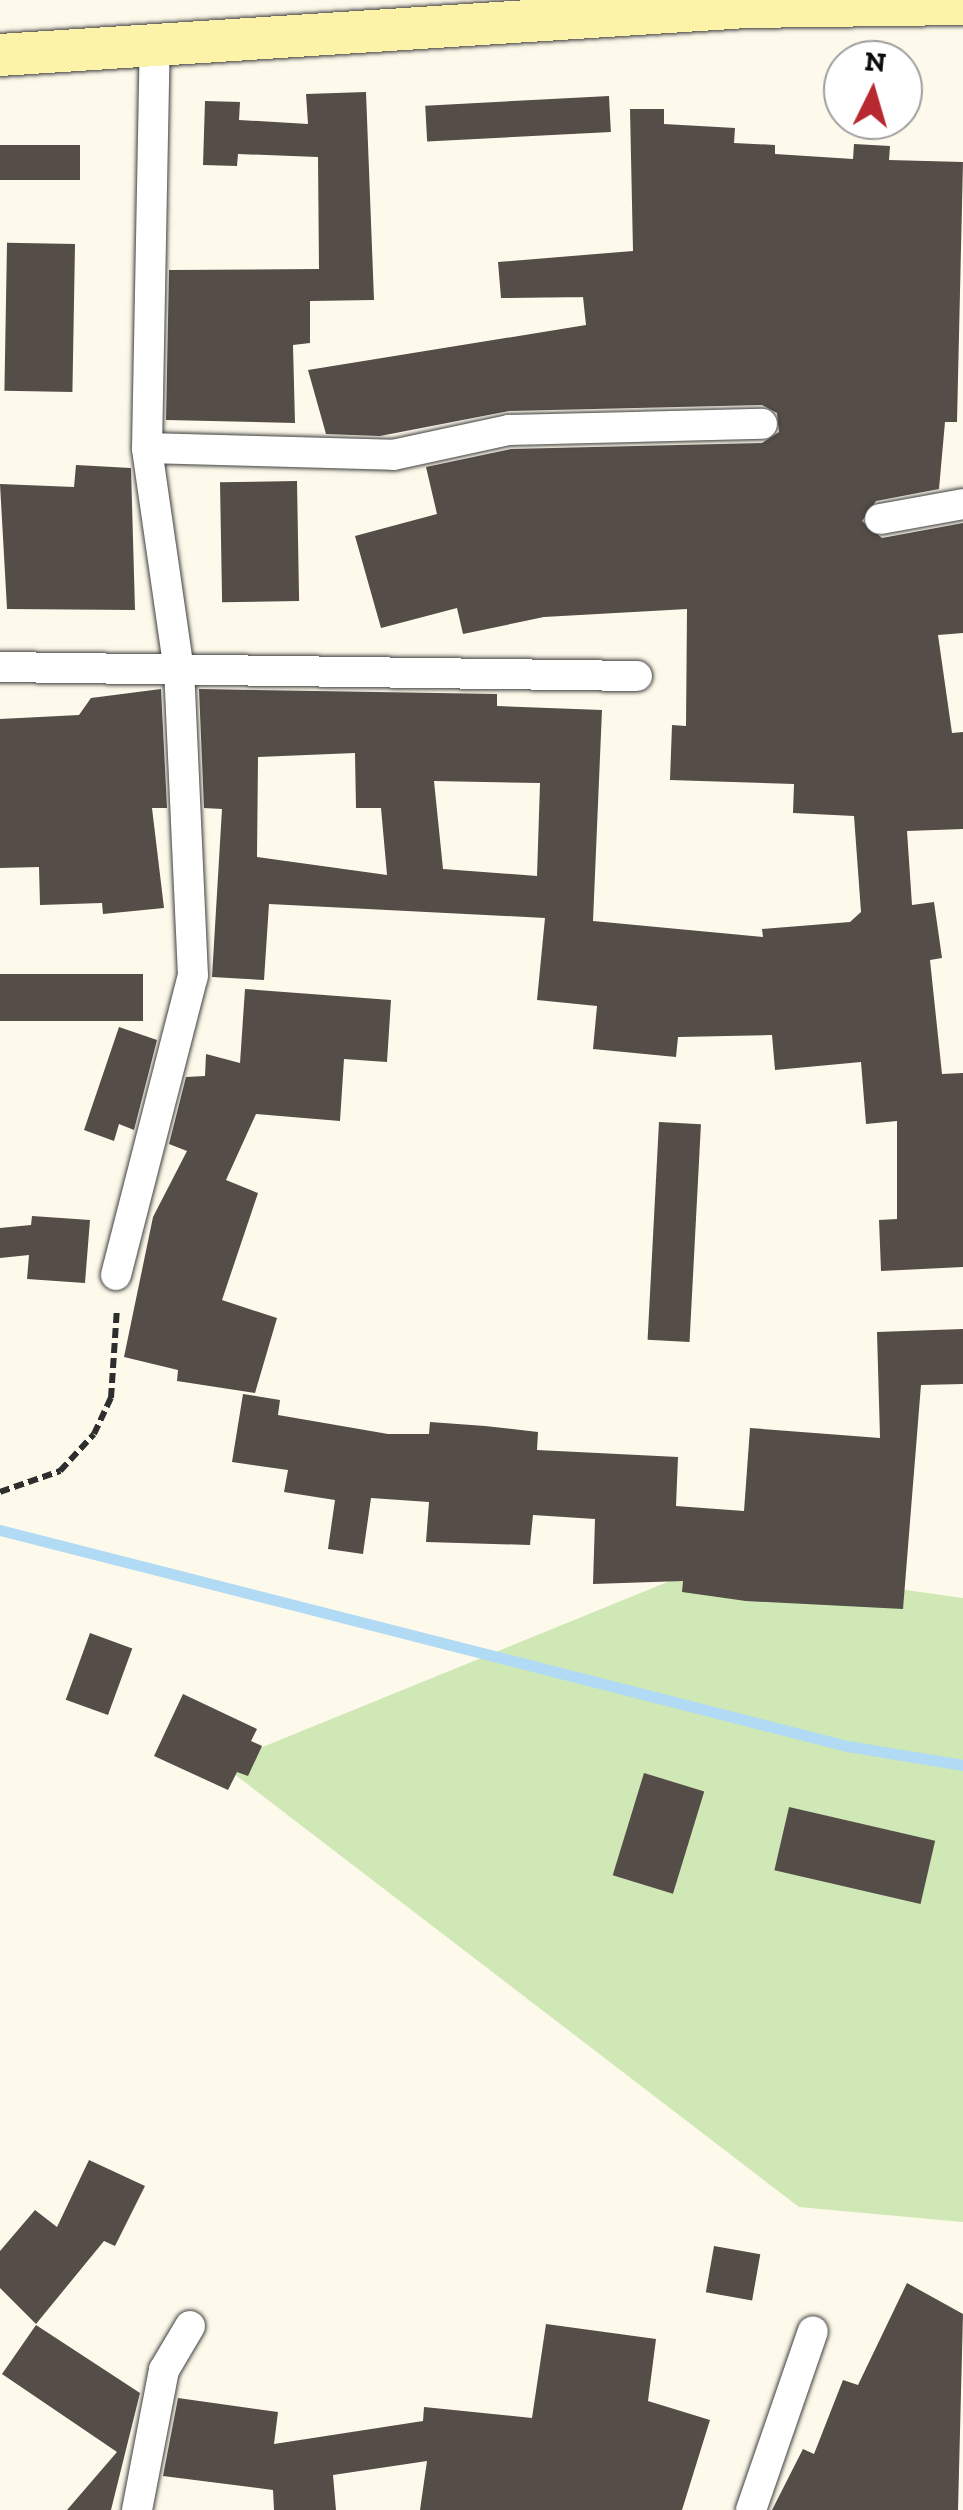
<!DOCTYPE html>
<style>
body{margin:0}
#map{position:relative;width:963px;height:2510px;overflow:hidden;background:#fefaeb;font-family:"Zilla Slab",serif}
div>[style]{position:absolute}
.green>*{inset:0;background:#d0e7b6}
.stream>*{height:11px;margin:-5.5px;padding:0 5.5px;transform-origin:5.5px;border-radius:5.5px;background:#b1dbf4}
.building>*{inset:0;background:#544d48;transform-origin:0 0}
.path>*{height:6px;margin-top:-3px;transform-origin:0;background:repeating-linear-gradient(90deg,#2e2e2e 0 10px,transparent 0 15px)}
.roads{filter:drop-shadow(0 0 2px #3f3f3f) drop-shadow(0 0 2px #3f3f3f)}
.minor>*{height:30px;margin:-15px;padding:0 15px;transform-origin:15px;border-radius:15px;background:#fff}
.secondary>*{height:42px;margin:-21px;padding:0 21px;transform-origin:21px;border-radius:21px;background:#fdf3a8}
span{translate:-50% -50%;white-space:nowrap;text-align:center;line-height:1.15;-webkit-text-stroke:10px #fff;paint-order:stroke}
.north{position:absolute;left:823px;top:40px;width:100px;height:100px;box-sizing:border-box;background:#fff;border:2px solid #9e9e9e;border-radius:50%;rotate:5deg;font-size:28px;font-weight:700;line-height:40px;text-align:center;color:#0c0c0c}
.north::after{content:'';display:block;margin:auto;width:35px;height:45px;background:#b72830;clip-path:polygon(50% 0,100% 100%,50% 72%,0 100%)}
</style>
<div id="map">
<div class="green">
<i style="clip-path:polygon(714px 1563px,963px 1598px,963px 2222px,799px 2207px,221px 1764px)"></i>
</div>
<div class="stream">
<i style="left:0;top:1530px;width:874px;rotate:14.31deg"></i>
<i style="left:847px;top:1746px;width:118px;rotate:9.3deg"></i>
</div>
<div class="building">
<i style="clip-path:polygon(366px 92px,374px 300px,310px 301px,310px 343px,293px 345px,295px 423px,166px 420px,169px 270px,319px 269px,318px 157px,238px 154px,237px 166px,203px 165px,205px 101px,240px 102px,239px 120px,308px 124px,306px 94px)"></i>
<i style="left:609px;top:96px;width:36px;height:184px;rotate:87deg"></i>
<i style="clip-path:polygon(evenodd,630px 109px,664px 109px,664px 124px,735px 128px,734px 143px,775px 145px,775px 154px,853px 159px,854px 144px,890px 146px,889px 160px,963px 162px,957px 422px,945px 422px,939px 489px,876px 501px,862px 521px,882px 538px,963px 523px,963px 633px,938px 635px,952px 733px,963px 732px,963px 829px,907px 831px,912px 905px,934px 902px,942px 958px,930px 960px,942px 1074px,963px 1073px,963px 1267px,881px 1271px,879px 1220px,897px 1219px,897px 1121px,866px 1124px,861px 1062px,775px 1070px,772px 1035px,678px 1037px,676px 1057px,593px 1049px,597px 1006px,537px 1000px,545px 918px,269px 904px,264px 980px,212px 977px,222px 809px,204px 808px,199px 689px,497px 694px,497px 706px,602px 710px,593px 921px,763px 937px,762px 929px,850px 922px,861px 912px,854px 816px,793px 813px,794px 784px,670px 780px,672px 725px,686px 726px,687px 609px,544px 617px,463px 634px,457px 608px,381px 628px,355px 536px,437px 514px,426px 467px,511px 449px,762px 443px,779px 432px,777px 413px,762px 405px,509px 411px,380px 436px,326px 434px,308px 370px,586px 325px,583px 297px,501px 298px,498px 262px,633px 251px,630px 109px,355px 753px,356px 808px,381px 808px,387px 875px,257px 857px,258px 757px,355px 753px,630px 109px,434px 781px,540px 783px,537px 876px,443px 869px,434px 781px)"></i>
<i style="left:80px;top:145px;width:35px;height:80px;rotate:90deg"></i>
<i style="left:75px;top:244px;width:148px;height:68px;rotate:91deg"></i>
<i style="clip-path:polygon(76px 465px,131px 468px,135px 610px,7px 609px,0 484px,74px 487px)"></i>
<i style="left:297px;top:481px;width:120px;height:77px;rotate:89deg"></i>
<i style="clip-path:polygon(161px 689px,167px 808px,152px 808px,164px 908px,103px 914px,102px 903px,40px 905px,39px 867px,0 868px,0 719px,79px 715px,91px 698px)"></i>
<i style="left:0;top:974px;width:143px;height:47px"></i>
<i style="clip-path:polygon(245px 989px,391px 1000px,387px 1062px,344px 1059px,340px 1121px,256px 1114px,226px 1180px,258px 1193px,222px 1300px,277px 1318px,255px 1393px,177px 1381px,178px 1370px,124px 1357px,153px 1217px,187px 1151px,169px 1144px,186px 1077px,205px 1076px,206px 1054px,240px 1063px)"></i>
<i style="clip-path:polygon(119px 1027px,157px 1040px,134px 1130px,119px 1124px,114px 1141px,84px 1130px)"></i>
<i style="left:659px;top:1122px;width:42px;height:218px;rotate:3deg"></i>
<i style="clip-path:polygon(32px 1216px,90px 1220px,85px 1283px,27px 1279px,29px 1255px,0 1258px,0 1228px,31px 1225px)"></i>
<i style="clip-path:polygon(963px 1329px,963px 1384px,921px 1385px,903px 1609px,746px 1601px,682px 1592px,683px 1581px,593px 1584px,595px 1519px,533px 1515px,530px 1545px,426px 1542px,429px 1502px,371px 1498px,363px 1554px,328px 1549px,335px 1500px,284px 1492px,288px 1470px,232px 1462px,243px 1394px,280px 1400px,278px 1415px,388px 1434px,429px 1434px,430px 1422px,485px 1426px,538px 1432px,537px 1450px,678px 1457px,676px 1506px,744px 1511px,750px 1428px,880px 1438px,877px 1332px)"></i>
<i style="left:90px;top:1633px;width:45px;height:71px;rotate:20deg"></i>
<i style="clip-path:polygon(183px 1694px,257px 1729px,251px 1741px,262px 1746px,248px 1776px,237px 1772px,228px 1790px,154px 1756px)"></i>
<i style="left:644px;top:1773px;width:63px;height:107px;rotate:17deg"></i>
<i style="left:789px;top:1807px;width:150px;height:65px;rotate:13deg"></i>
<i style="clip-path:polygon(89px 2160px,145px 2186px,115px 2246px,104px 2241px,36px 2324px,0 2288px,0 2251px,35px 2210px,57px 2227px)"></i>
<i style="left:714px;top:2246px;width:47px;height:47px;rotate:10deg"></i>
<i style="clip-path:polygon(907px 2283px,963px 2314px,958px 2510px,772px 2510px,803px 2449px,814px 2454px,843px 2380px,858px 2385px)"></i>
<i style="clip-path:polygon(546px 2324px,656px 2339px,648px 2401px,710px 2420px,682px 2510px,420px 2510px,427px 2461px,333px 2475px,336px 2510px,274px 2510px,273px 2490px,163px 2476px,178px 2398px,278px 2412px,274px 2444px,423px 2421px,424px 2407px,532px 2418px)"></i>
<i style="clip-path:polygon(36px 2325px,140px 2393px,111px 2510px,67px 2510px,117px 2452px,2px 2374px)"></i>
</div>
<div class="path">
<i style="left:0;top:1492px;width:64px;rotate:-19.3deg"></i>
<i style="left:60px;top:1471px;width:50px;rotate:-47.4deg"></i>
<i style="left:94px;top:1434px;width:40px;rotate:-65deg"></i>
<i style="left:111px;top:1398px;width:90px;rotate:-86.2deg"></i>
</div>
<div class="roads">
<div class="minor">
<i style="left:147px;top:448px;width:246px;rotate:1.6deg"></i>
<i style="left:393px;top:455px;width:119px;rotate:-12.2deg"></i>
<i style="left:509px;top:430px;width:253px;rotate:-1.4deg"></i>
<i style="left:880px;top:519px;width:84px;rotate:-10.2deg"></i>
<i style="left:0;top:667px;width:637px;rotate:0.81deg"></i>
<i style="left:116px;top:1275px;width:309px;rotate:-75.6deg"></i>
<i style="left:193px;top:976px;width:305px;rotate:-92.6deg"></i>
<i style="left:179px;top:671px;width:225px;rotate:-98.2deg"></i>
<i style="left:147px;top:448px;width:402px;rotate:-88.9deg"></i>
<i style="left:137px;top:2510px;width:143px;rotate:-79.1deg"></i>
<i style="left:164px;top:2370px;width:51px;rotate:-59.4deg"></i>
<i style="left:751px;top:2510px;width:189px;rotate:-70.9deg"></i>
</div>
<div class="secondary">
<i style="left:0;top:55px;width:748px;rotate:-3.68deg"></i>
<i style="left:746px;top:7px;width:217px;rotate:-0.8deg"></i>
</div>
</div>
<div class="north">N</div>
</div>
